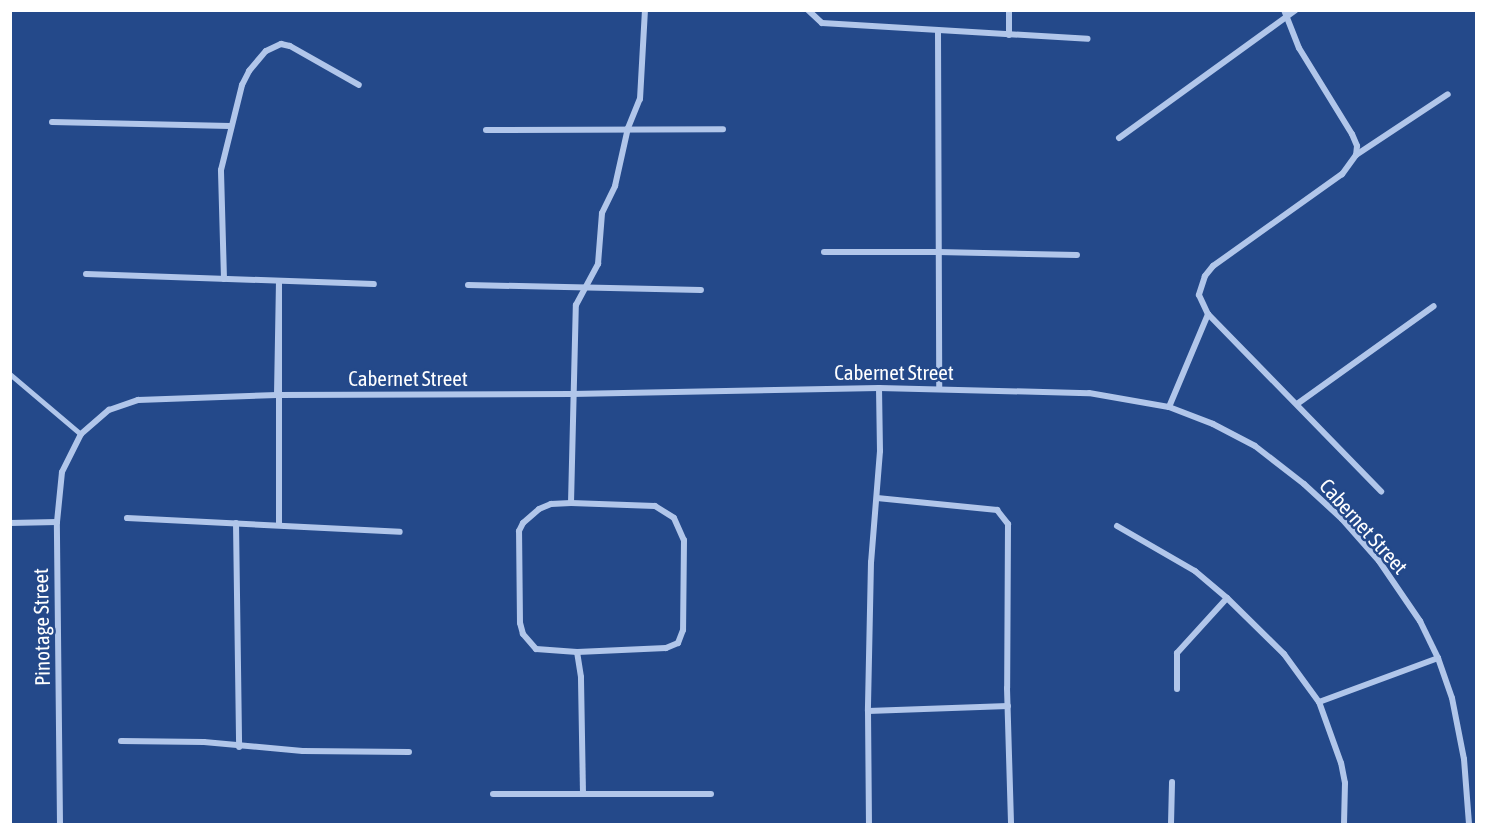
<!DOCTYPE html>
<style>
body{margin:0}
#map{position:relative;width:1487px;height:835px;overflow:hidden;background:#24498a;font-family:"Asap Condensed",sans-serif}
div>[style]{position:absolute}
.lane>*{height:4.5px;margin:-2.25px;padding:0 2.25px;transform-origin:2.25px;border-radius:2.25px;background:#b1c6ea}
.street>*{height:6px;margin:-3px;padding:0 3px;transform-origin:3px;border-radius:3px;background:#b1c6ea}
span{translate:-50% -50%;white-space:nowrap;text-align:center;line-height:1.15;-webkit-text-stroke:5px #24498a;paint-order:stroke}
.street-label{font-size:21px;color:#fff}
.frame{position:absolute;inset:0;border:12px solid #fff;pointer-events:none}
</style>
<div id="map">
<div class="lane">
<i style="left:10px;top:374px;width:93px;rotate:40.2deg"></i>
</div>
<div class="street">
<i style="left:808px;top:10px;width:19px;rotate:43deg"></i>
<i style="left:822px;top:23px;width:266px;rotate:3.4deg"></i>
<i style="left:1284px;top:10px;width:41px;rotate:68.5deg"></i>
<i style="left:1299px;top:48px;width:101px;rotate:58.4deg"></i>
<i style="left:1352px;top:134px;width:13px;rotate:67deg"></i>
<i style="left:1357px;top:146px;width:9px;rotate:96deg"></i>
<i style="left:1356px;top:155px;width:24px;rotate:126deg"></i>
<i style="left:1342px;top:174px;width:158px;rotate:144.5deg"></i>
<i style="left:1213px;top:266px;width:13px;rotate:129deg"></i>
<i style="left:1205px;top:276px;width:20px;rotate:108deg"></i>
<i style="left:1199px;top:295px;width:21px;rotate:65deg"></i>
<i style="left:1208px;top:314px;width:248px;rotate:45.7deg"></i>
<i style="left:938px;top:32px;width:356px;rotate:89.8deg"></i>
<i style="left:1009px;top:35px;width:25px;rotate:-90deg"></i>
<i style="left:52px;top:122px;width:178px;rotate:1.3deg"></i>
<i style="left:486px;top:130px;width:237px;rotate:-0.2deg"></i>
<i style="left:1119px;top:138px;width:218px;rotate:-35.9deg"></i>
<i style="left:1356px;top:155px;width:110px;rotate:-33.5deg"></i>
<i style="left:824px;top:252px;width:114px"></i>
<i style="left:938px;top:252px;width:139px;rotate:1.2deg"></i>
<i style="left:86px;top:274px;width:288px;rotate:2deg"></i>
<i style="left:224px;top:279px;width:109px;rotate:-91.6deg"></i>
<i style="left:221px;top:170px;width:88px;rotate:-76.1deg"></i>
<i style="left:242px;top:85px;width:16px;rotate:-63deg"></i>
<i style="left:249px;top:71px;width:26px;rotate:-50deg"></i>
<i style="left:266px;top:51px;width:17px;rotate:-25deg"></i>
<i style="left:281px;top:44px;width:9px;rotate:13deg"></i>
<i style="left:290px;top:46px;width:79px;rotate:29.5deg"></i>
<i style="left:468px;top:285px;width:233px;rotate:1.2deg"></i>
<i style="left:879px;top:388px;width:63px;rotate:89.1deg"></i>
<i style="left:880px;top:451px;width:111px;rotate:94.6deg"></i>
<i style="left:871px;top:562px;width:149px;rotate:91.2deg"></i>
<i style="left:868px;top:711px;width:140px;rotate:-2deg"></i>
<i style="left:277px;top:395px;width:114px;rotate:-89deg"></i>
<i style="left:279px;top:281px;width:244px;rotate:90deg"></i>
<i style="left:1297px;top:404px;width:168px;rotate:-35.6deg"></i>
<i style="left:1169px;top:407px;width:101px;rotate:-67.2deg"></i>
<i style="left:877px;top:498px;width:121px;rotate:5.7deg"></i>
<i style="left:997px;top:510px;width:18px;rotate:52deg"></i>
<i style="left:1008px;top:524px;width:164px;rotate:90.3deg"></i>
<i style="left:1007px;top:688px;width:136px;rotate:88.3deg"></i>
<i style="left:571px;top:503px;width:84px;rotate:2deg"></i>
<i style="left:655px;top:506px;width:22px;rotate:32deg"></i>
<i style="left:674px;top:518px;width:24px;rotate:66deg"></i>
<i style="left:684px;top:540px;width:90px;rotate:90.6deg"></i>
<i style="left:683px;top:630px;width:14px;rotate:111deg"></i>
<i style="left:678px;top:643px;width:13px;rotate:157deg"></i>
<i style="left:666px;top:648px;width:89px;rotate:177.4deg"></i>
<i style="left:127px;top:518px;width:273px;rotate:2.9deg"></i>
<i style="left:10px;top:523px;width:47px;rotate:-1.2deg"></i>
<i style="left:236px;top:523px;width:224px;rotate:89.2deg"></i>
<i style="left:1117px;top:526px;width:90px;rotate:30deg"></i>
<i style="left:1195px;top:571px;width:42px;rotate:40.2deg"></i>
<i style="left:1227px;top:598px;width:80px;rotate:44.5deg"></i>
<i style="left:1284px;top:654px;width:59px;rotate:53.9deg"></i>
<i style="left:1177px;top:689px;width:36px;rotate:-90deg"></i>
<i style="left:1177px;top:653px;width:74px;rotate:-47.7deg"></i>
<i style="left:868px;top:711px;width:113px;rotate:89.5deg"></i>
<i style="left:121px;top:741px;width:83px;rotate:0.7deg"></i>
<i style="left:204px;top:742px;width:99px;rotate:5.2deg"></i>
<i style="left:303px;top:751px;width:106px;rotate:0.5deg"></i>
<i style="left:493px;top:794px;width:218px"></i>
<i style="left:583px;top:794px;width:117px;rotate:-91deg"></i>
<i style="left:581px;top:677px;width:25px;rotate:-99deg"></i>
<i style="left:577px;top:652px;width:41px;rotate:-175.8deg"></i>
<i style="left:536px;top:649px;width:20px;rotate:-131deg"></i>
<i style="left:523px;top:634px;width:11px;rotate:-105deg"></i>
<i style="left:520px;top:623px;width:92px;rotate:-90.6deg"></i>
<i style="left:519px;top:531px;width:9px;rotate:-63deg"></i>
<i style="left:523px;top:523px;width:21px;rotate:-41deg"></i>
<i style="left:539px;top:509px;width:13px;rotate:-23deg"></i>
<i style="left:551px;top:504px;width:20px;rotate:-3deg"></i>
<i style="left:571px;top:503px;width:198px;rotate:-88.6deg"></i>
<i style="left:576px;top:305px;width:47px;rotate:-61.8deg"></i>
<i style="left:598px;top:264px;width:51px;rotate:-85.5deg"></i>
<i style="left:602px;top:213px;width:30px;rotate:-64deg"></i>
<i style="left:615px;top:186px;width:59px;rotate:-77.4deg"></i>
<i style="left:628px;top:128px;width:31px;rotate:-68deg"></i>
<i style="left:640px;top:99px;width:89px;rotate:-86.8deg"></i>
<i style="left:60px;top:824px;width:302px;rotate:-90.6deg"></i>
<i style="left:57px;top:522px;width:50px;rotate:-84.3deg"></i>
<i style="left:62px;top:472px;width:42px;rotate:-63.4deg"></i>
<i style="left:81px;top:434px;width:37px;rotate:-41deg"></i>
<i style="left:109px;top:410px;width:31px;rotate:-19deg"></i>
<i style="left:138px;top:400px;width:139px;rotate:-2.1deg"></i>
<i style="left:277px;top:395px;width:295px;rotate:-0.2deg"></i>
<i style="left:572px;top:394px;width:307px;rotate:-1.1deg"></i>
<i style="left:879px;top:388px;width:210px;rotate:1.4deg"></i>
<i style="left:1089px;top:393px;width:81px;rotate:9.9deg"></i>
<i style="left:1169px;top:407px;width:47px;rotate:21.1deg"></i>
<i style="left:1213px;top:424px;width:47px;rotate:27.6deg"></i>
<i style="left:1255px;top:446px;width:62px;rotate:37.8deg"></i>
<i style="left:1304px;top:484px;width:52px;rotate:42.6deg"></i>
<i style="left:1342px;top:519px;width:56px;rotate:48.6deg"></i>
<i style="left:1379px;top:561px;width:73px;rotate:55.7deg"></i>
<i style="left:1420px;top:621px;width:41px;rotate:64.1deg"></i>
<i style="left:1438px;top:658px;width:42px;rotate:70.7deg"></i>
<i style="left:1452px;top:698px;width:62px;rotate:78.9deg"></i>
<i style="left:1464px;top:759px;width:65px;rotate:85.6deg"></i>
<i style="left:1171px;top:824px;width:42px;rotate:-88.6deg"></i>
<i style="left:1344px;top:824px;width:41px;rotate:-88.6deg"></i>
<i style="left:1345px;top:783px;width:20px;rotate:-101deg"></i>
<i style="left:1341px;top:763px;width:65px;rotate:-109.8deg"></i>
<i style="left:1319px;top:702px;width:127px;rotate:-20.3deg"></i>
</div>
<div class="street-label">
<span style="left:894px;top:372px">Cabernet Street</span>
<span style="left:408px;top:378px">Cabernet Street</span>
<span style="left:1364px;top:526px;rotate:48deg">Cabernet Street</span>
<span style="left:41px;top:627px;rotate:-91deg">Pinotage Street</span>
</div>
<div class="frame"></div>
</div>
